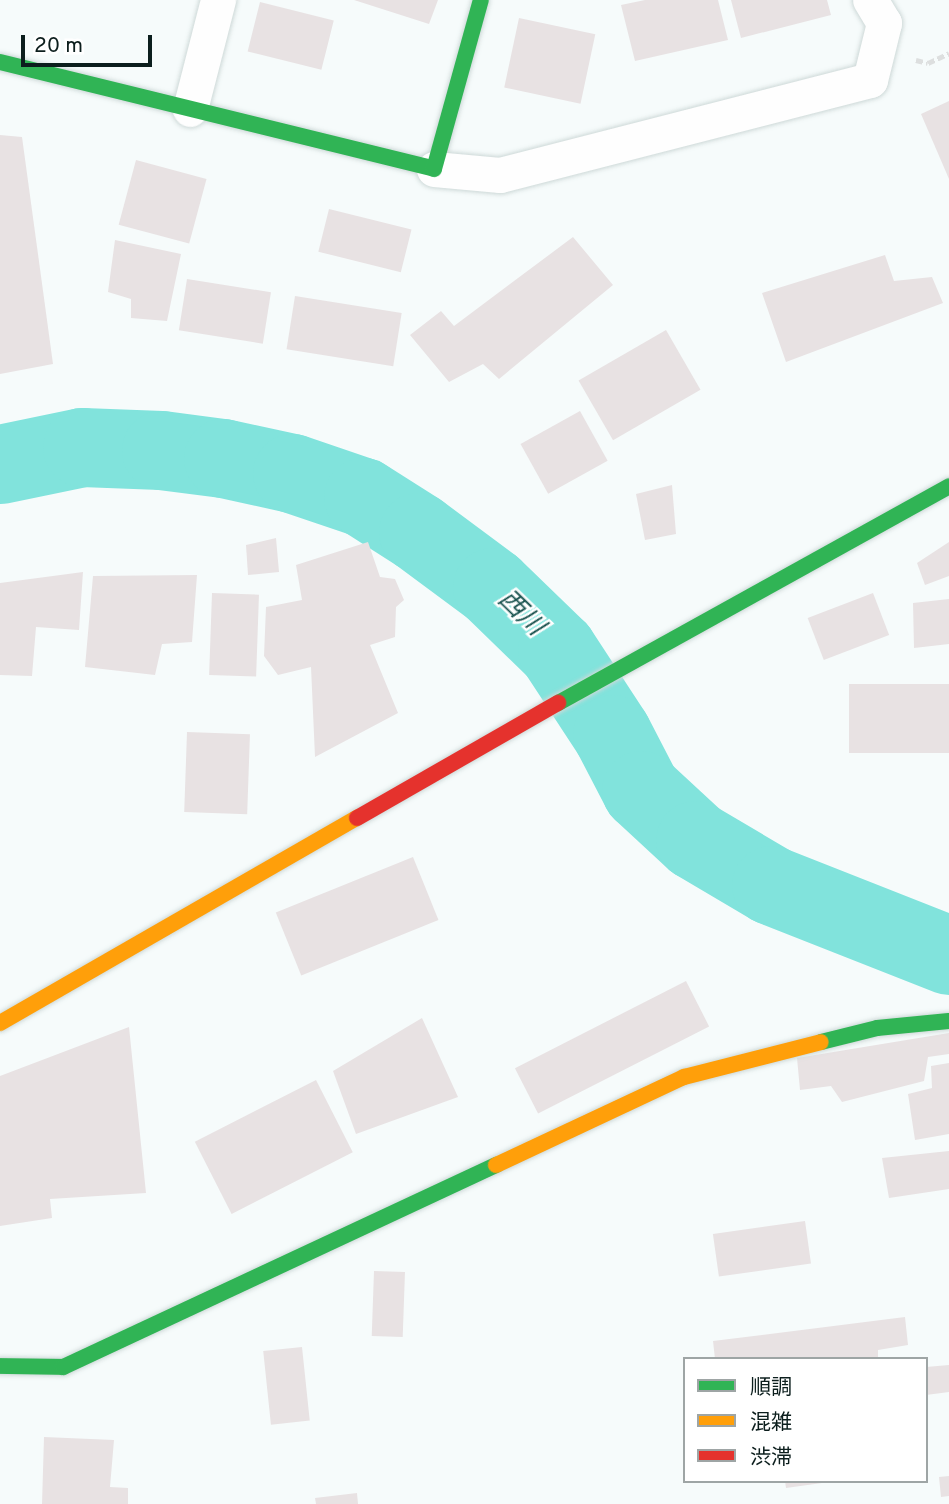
<!DOCTYPE html>
<meta charset="utf-8">
<style>
body{margin:0}
#map{position:relative;width:949px;height:1504px;overflow:hidden;background:#f6fbfb;font-family:Overpass,"Noto Sans JP",sans-serif}
div>[style]{position:absolute}
.river>*{height:79px;margin:-39.5px;padding:0 39.5px;transform-origin:39.5px;border-radius:39.5px;background:#81e3dc}
.building>*{inset:0;background:#e8e2e3;transform-origin:0 0}
.path>*{height:4.5px;margin-top:-2.25px;transform-origin:0;background:repeating-linear-gradient(90deg,#dddfdf 0 7px,transparent 0 10.5px)}
.roads{filter:drop-shadow(0 0 2px #ced9d8) drop-shadow(0 0 2px #ced9d8)}
.street>*{height:35px;margin:-17.5px;padding:0 17.5px;transform-origin:17.5px;border-radius:17.5px;background:#fefefe}
.fast>*{height:16px;margin:-8px;padding:0 8px;transform-origin:8px;border-radius:8px;background:#30b455}
.slow>*{height:16px;margin:-8px;padding:0 8px;transform-origin:8px;border-radius:8px;background:#ff9f0a}
.jam>*{height:16px;margin:-8px;padding:0 8px;transform-origin:8px;border-radius:8px;background:#e5322d}
span{translate:-50% -50%;white-space:nowrap;text-align:center;line-height:1.15;-webkit-text-stroke:5px #fff;paint-order:stroke}
.water-label{font-size:26px;color:#17514d;font-style:italic}
.legend{position:absolute;left:683px;top:1357px;width:245px;height:126px;box-sizing:border-box;background:#fff;border:2px solid #9ea5a5;margin:0;padding:9px 12px;list-style:none;font-size:21px;color:#0c1e1d}
.legend li{display:flex;align-items:center;gap:14px;height:35px}
.legend b{width:35px;border:2px solid #9ea5a5}
.scale{position:absolute;left:21px;top:35px;width:131px;height:32px;box-sizing:border-box;border:4px solid #0c1e1d;border-top:0;padding-left:9px;font-size:21px;line-height:24px;white-space:nowrap;color:#0c1e1d;-webkit-text-stroke:5px #fff;paint-order:stroke}
</style>
<div id="map">
<div class="river">
<i style="left:0;top:464px;width:84px;rotate:-11.7deg"></i>
<i style="left:82px;top:447px;width:79px;rotate:2.2deg"></i>
<i style="left:161px;top:450px;width:63px;rotate:7.4deg"></i>
<i style="left:223px;top:458px;width:71px;rotate:12.3deg"></i>
<i style="left:292px;top:473px;width:75px;rotate:18.7deg"></i>
<i style="left:363px;top:497px;width:65px;rotate:32.5deg"></i>
<i style="left:418px;top:532px;width:92px;rotate:36.6deg"></i>
<i style="left:492px;top:587px;width:91px;rotate:44.1deg"></i>
<i style="left:557px;top:650px;width:100px;rotate:56.8deg"></i>
<i style="left:612px;top:734px;width:63px;rotate:62.6deg"></i>
<i style="left:641px;top:790px;width:74px;rotate:42.8deg"></i>
<i style="left:695px;top:840px;width:88px;rotate:30.6deg"></i>
<i style="left:771px;top:885px;width:191px;rotate:21.5deg"></i>
</div>
<div class="building">
<i style="clip-path:polygon(354px 0,438px 0,429px 24px)"></i>
<i style="clip-path:polygon(645px 0,718px 0,728px 40px,635px 61px,621px 5px)"></i>
<i style="clip-path:polygon(731px 0,827px 0,831px 15px,741px 38px)"></i>
<i style="left:260px;top:2px;width:76px;height:51px;rotate:14deg"></i>
<i style="left:519px;top:18px;width:78px;height:71px;rotate:12deg"></i>
<i style="clip-path:polygon(949px 101px,949px 179px,921px 114px)"></i>
<i style="clip-path:polygon(0 135px,22px 137px,53px 364px,0 374px)"></i>
<i style="left:136px;top:160px;width:73px;height:67px;rotate:15deg"></i>
<i style="left:329px;top:209px;width:85px;height:44px;rotate:14deg"></i>
<i style="clip-path:polygon(573px 237px,613px 285px,499px 379px,483px 364px,449px 382px,410px 335px,441px 311px,454px 326px)"></i>
<i style="clip-path:polygon(115px 240px,181px 254px,167px 321px,131px 318px,131px 299px,108px 292px)"></i>
<i style="clip-path:polygon(885px 255px,894px 281px,932px 277px,943px 303px,786px 362px,762px 293px)"></i>
<i style="left:187px;top:279px;width:85px;height:52px;rotate:9deg"></i>
<i style="left:295px;top:296px;width:108px;height:54px;rotate:9deg"></i>
<i style="left:666px;top:330px;width:69px;height:101px;rotate:60deg"></i>
<i style="left:580px;top:411px;width:57px;height:68px;rotate:61deg"></i>
<i style="clip-path:polygon(672px 485px,676px 534px,645px 540px,636px 494px)"></i>
<i style="clip-path:polygon(276px 538px,279px 572px,248px 575px,246px 545px)"></i>
<i style="clip-path:polygon(368px 542px,380px 577px,395px 579px,404px 600px,396px 607px,395px 637px,370px 645px,398px 713px,315px 757px,311px 667px,278px 675px,264px 656px,266px 607px,302px 600px,296px 565px)"></i>
<i style="clip-path:polygon(949px 542px,949px 576px,925px 585px,917px 563px)"></i>
<i style="clip-path:polygon(83px 572px,79px 630px,36px 627px,32px 676px,0 675px,0 583px)"></i>
<i style="clip-path:polygon(197px 575px,192px 642px,162px 644px,155px 675px,85px 667px,93px 576px)"></i>
<i style="left:212px;top:593px;width:47px;height:82px;rotate:2deg"></i>
<i style="left:873px;top:593px;width:45px;height:70px;rotate:69deg"></i>
<i style="clip-path:polygon(949px 599px,949px 644px,914px 648px,913px 603px)"></i>
<i style="left:949px;top:684px;width:69px;height:100px;rotate:90deg"></i>
<i style="left:187px;top:732px;width:63px;height:80px;rotate:2deg"></i>
<i style="left:413px;top:857px;width:68px;height:148px;rotate:68deg"></i>
<i style="left:686px;top:981px;width:51px;height:192px;rotate:63deg"></i>
<i style="clip-path:polygon(422px 1018px,458px 1097px,356px 1134px,333px 1071px)"></i>
<i style="clip-path:polygon(129px 1027px,146px 1193px,50px 1199px,52px 1218px,0 1226px,0 1076px)"></i>
<i style="clip-path:polygon(949px 1033px,949px 1054px,928px 1057px,924px 1081px,842px 1102px,831px 1086px,800px 1090px,797px 1058px)"></i>
<i style="clip-path:polygon(949px 1063px,949px 1134px,915px 1140px,908px 1094px,932px 1088px,931px 1066px)"></i>
<i style="left:316px;top:1080px;width:81px;height:136px;rotate:63deg"></i>
<i style="clip-path:polygon(949px 1151px,949px 1189px,889px 1198px,882px 1158px)"></i>
<i style="left:805px;top:1221px;width:43px;height:93px;rotate:82deg"></i>
<i style="left:374px;top:1271px;width:31px;height:65px;rotate:2deg"></i>
<i style="clip-path:polygon(905px 1317px,908px 1345px,878px 1350px,878px 1359px,715px 1359px,713px 1341px)"></i>
<i style="left:302px;top:1347px;width:74px;height:39px;rotate:84deg"></i>
<i style="clip-path:polygon(949px 1365px,949px 1392px,926px 1395px,926px 1367px)"></i>
<i style="clip-path:polygon(44px 1437px,114px 1440px,110px 1487px,128px 1488px,128px 1504px,42px 1504px)"></i>
<i style="clip-path:polygon(949px 1476px,949px 1496px,941px 1497px,939px 1477px)"></i>
<i style="clip-path:polygon(785px 1481px,822px 1481px,822px 1483px,786px 1488px)"></i>
<i style="clip-path:polygon(357px 1493px,358px 1504px,316px 1504px,315px 1498px)"></i>
</div>
<div class="path">
<i style="left:916px;top:60px;width:12px;rotate:14deg"></i>
<i style="left:928px;top:63px;width:23px;rotate:-25deg"></i>
</div>
<div class="roads">
<div class="street">
<i style="left:190px;top:109px;width:113px;rotate:-75.6deg"></i>
<i style="left:434px;top:169px;width:66px;rotate:5.2deg"></i>
<i style="left:500px;top:175px;width:382px;rotate:-14.4deg"></i>
<i style="left:870px;top:80px;width:59px;rotate:-76.2deg"></i>
<i style="left:884px;top:23px;width:27px;rotate:-121deg"></i>
</div>
<div class="fast">
<i style="left:0;top:62px;width:447px;rotate:13.8deg"></i>
<i style="left:434px;top:169px;width:175px;rotate:-74.5deg"></i>
<i style="left:558px;top:703px;width:447px;rotate:-29deg"></i>
<i style="left:821px;top:1042px;width:58px;rotate:-14deg"></i>
<i style="left:877px;top:1028px;width:72px;rotate:-5.6deg"></i>
<i style="left:0;top:1366px;width:63px;rotate:0.9deg"></i>
<i style="left:63px;top:1367px;width:478px;rotate:-25deg"></i>
</div>
<div class="slow">
<i style="left:0;top:1023px;width:412px;rotate:-29.9deg"></i>
<i style="left:496px;top:1165px;width:208px;rotate:-25.1deg"></i>
<i style="left:684px;top:1077px;width:141px;rotate:-14.3deg"></i>
</div>
<div class="jam">
<i style="left:357px;top:818px;width:232px;rotate:-29.8deg"></i>
</div>
</div>
<div class="water-label">
<span style="left:520px;top:614px;rotate:44deg">西川</span>
</div>
<ul class="legend">
<li><b style="height:9px;background:#30b455"></b>順調</li>
<li><b style="height:9px;background:#ff9f0a"></b>混雑</li>
<li><b style="height:9px;background:#e5322d"></b>渋滞</li>
</ul>
<div class="scale">20 m</div>
</div>
